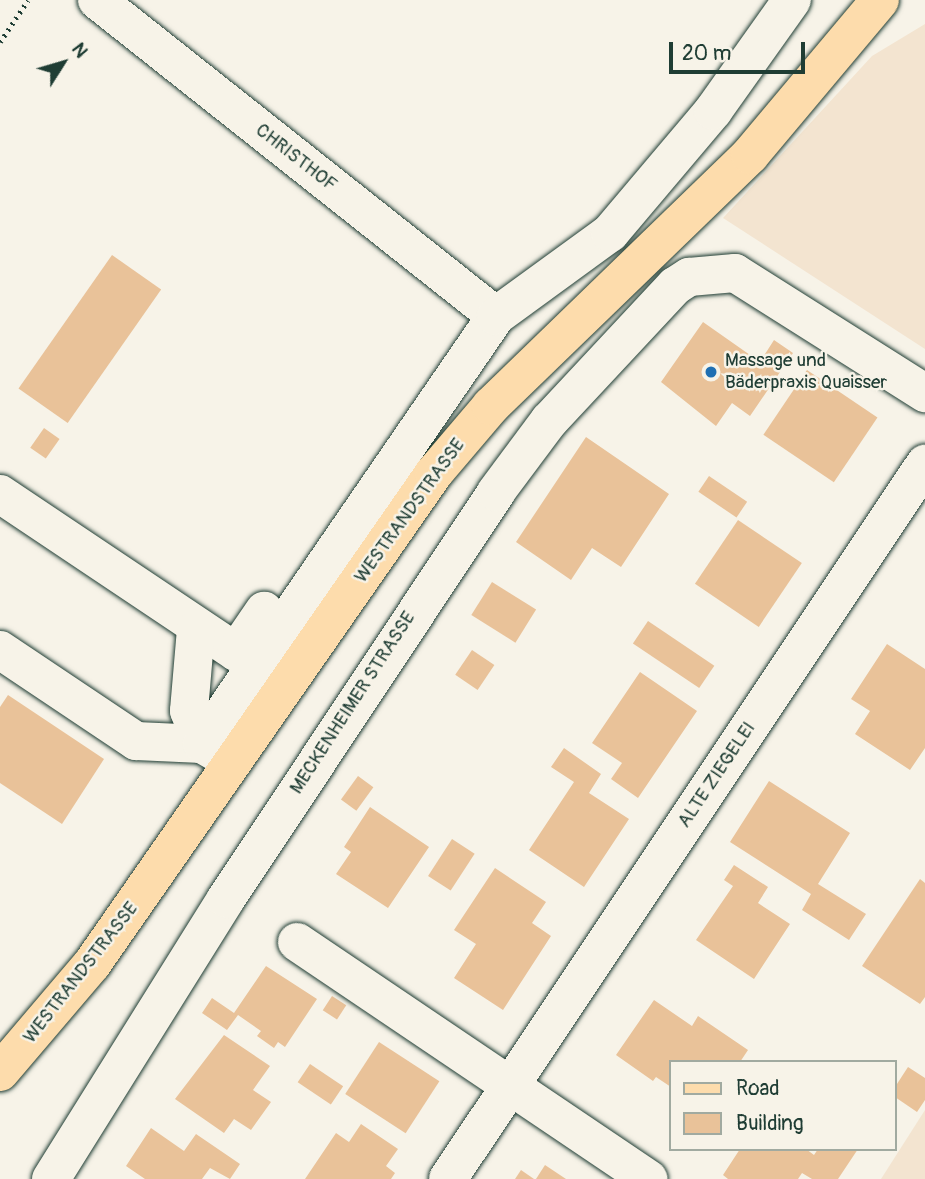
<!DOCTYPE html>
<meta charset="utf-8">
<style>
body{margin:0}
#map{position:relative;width:925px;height:1179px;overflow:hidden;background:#f7f3e8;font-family:Pangolin,sans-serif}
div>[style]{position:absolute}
.built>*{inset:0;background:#f3e4d0}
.building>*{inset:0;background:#e9c299;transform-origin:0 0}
.path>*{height:4.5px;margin-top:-2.25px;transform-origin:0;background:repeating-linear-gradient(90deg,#1f3d34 0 2px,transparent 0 7px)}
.roads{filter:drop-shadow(0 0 2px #1f3d34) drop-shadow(0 0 2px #1f3d34)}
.minor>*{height:38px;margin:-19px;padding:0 19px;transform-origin:19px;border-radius:19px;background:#f7f3e8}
.major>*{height:38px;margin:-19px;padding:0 19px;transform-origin:19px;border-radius:19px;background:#fddcac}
.dots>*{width:19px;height:19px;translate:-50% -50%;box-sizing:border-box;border:4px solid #f7f3e8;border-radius:50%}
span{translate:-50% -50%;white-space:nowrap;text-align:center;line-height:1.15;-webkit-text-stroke:5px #f7f3e8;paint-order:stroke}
.street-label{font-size:19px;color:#1f3d34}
.poi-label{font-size:19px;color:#1f3d34}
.left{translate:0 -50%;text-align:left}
.legend{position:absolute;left:669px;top:1060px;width:228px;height:91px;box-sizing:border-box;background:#f7f3e8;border:2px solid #a1aaa0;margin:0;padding:9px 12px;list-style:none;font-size:21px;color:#1f3d34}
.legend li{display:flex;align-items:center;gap:14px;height:35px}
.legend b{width:35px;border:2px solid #a1aaa0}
.north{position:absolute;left:28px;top:28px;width:70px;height:70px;-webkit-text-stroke:5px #f7f3e8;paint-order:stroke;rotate:53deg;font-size:19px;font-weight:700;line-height:28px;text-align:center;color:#1f3d34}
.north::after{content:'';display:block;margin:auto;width:24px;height:32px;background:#1f3d34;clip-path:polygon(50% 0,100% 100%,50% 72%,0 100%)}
.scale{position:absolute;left:669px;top:42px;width:136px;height:32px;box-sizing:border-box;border:4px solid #1f3d34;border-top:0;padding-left:9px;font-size:21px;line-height:24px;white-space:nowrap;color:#1f3d34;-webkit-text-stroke:5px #f7f3e8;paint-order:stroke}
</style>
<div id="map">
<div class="built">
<i style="clip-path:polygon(925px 24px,925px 349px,723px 218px,872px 56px)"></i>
<i style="clip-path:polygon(925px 1110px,925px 1179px,881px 1179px)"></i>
</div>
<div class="building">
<i style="left:112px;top:255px;width:60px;height:163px;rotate:35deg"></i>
<i style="clip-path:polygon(703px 322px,760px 362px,774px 340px,793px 353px,750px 416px,732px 403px,716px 426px,661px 382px)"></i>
<i style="left:807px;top:370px;width:85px;height:78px;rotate:34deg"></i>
<i style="left:44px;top:428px;width:19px;height:24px;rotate:35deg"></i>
<i style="clip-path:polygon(586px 437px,669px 494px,621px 567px,592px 548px,571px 580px,516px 542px)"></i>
<i style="left:709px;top:476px;width:46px;height:19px;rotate:34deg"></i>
<i style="left:738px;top:520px;width:77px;height:77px;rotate:34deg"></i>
<i style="left:492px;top:582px;width:52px;height:39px;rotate:32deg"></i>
<i style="left:648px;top:621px;width:80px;height:27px;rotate:34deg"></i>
<i style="clip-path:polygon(887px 644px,925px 669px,925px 748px,910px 770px,855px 734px,870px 711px,851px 699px)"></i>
<i style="left:472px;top:650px;width:27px;height:30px;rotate:34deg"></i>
<i style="clip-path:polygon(640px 672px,697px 711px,638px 798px,611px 779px,622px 763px,592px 743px)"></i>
<i style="clip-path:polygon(8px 695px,104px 759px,62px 824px,0 783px,0 707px)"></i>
<i style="clip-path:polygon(564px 748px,601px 774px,589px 793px,629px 819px,584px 887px,529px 850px,574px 782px,551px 767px)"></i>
<i style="left:358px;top:776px;width:19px;height:29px;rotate:36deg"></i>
<i style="clip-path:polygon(769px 781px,850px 833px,818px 884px,866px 914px,849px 940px,802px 910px,811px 894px,730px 842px)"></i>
<i style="clip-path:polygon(370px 807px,429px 847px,388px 908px,336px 874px,351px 852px,344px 847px)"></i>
<i style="left:452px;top:839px;width:27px;height:44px;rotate:33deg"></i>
<i style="clip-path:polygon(734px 865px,768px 887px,758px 903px,790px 924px,754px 979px,696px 940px,733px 886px,724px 880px)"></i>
<i style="clip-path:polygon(495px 868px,546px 902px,532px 923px,551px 936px,503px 1010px,454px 978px,476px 944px,454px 930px)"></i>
<i style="clip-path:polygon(920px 879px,925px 883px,925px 997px,920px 1004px,862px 966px)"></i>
<i style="clip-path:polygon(266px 966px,317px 999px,285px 1047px,278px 1042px,274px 1048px,257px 1036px,261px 1031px,238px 1015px,227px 1030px,202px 1013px,212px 998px,234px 1013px)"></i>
<i style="left:332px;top:996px;width:17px;height:17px;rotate:33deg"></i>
<i style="clip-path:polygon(654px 1000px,692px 1026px,698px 1016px,748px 1050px,740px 1062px,671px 1062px,671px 1087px,656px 1077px,653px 1081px,616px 1055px)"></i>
<i style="clip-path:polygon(224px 1035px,270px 1066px,253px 1090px,271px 1102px,251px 1130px,234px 1119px,224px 1133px,175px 1099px)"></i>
<i style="left:379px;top:1042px;width:72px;height:62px;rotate:33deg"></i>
<i style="left:310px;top:1064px;width:40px;height:22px;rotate:34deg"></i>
<i style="clip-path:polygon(908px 1067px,925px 1078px,925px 1100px,917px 1112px,895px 1097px,895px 1087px)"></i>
<i style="clip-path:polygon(361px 1124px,398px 1149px,386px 1166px,395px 1173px,391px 1179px,305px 1179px,336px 1133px,349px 1142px)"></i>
<i style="clip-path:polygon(151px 1128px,184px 1151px,196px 1134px,240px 1164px,230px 1179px,210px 1168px,202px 1179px,145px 1179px,126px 1166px)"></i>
<i style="clip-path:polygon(740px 1149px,806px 1149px,814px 1155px,818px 1149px,858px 1149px,838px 1179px,812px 1179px,802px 1173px,798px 1179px,728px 1179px,723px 1175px)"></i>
<i style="clip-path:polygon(545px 1165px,566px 1179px,536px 1179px)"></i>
<i style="clip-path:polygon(521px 1170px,534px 1179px,515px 1179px)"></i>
</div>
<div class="path">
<i style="left:0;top:42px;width:50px;rotate:-56.3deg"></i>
</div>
<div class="roads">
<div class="minor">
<i style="left:97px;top:0;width:509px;rotate:38.38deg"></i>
<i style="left:0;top:494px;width:284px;rotate:33.8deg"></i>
<i style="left:236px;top:652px;width:50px;rotate:-55.7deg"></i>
<i style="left:196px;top:629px;width:82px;rotate:94.9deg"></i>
<i style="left:189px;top:711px;width:35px;rotate:68deg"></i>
<i style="left:202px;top:744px;width:20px;rotate:30deg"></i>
<i style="left:0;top:650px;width:164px;rotate:33.8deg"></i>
<i style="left:136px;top:741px;width:66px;rotate:2.6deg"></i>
<i style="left:202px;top:744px;width:519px;rotate:-55.51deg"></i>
<i style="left:496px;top:316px;width:141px;rotate:-36.1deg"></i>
<i style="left:610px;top:233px;width:160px;rotate:-49.8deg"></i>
<i style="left:713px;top:111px;width:136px;rotate:-54.6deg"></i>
<i style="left:297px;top:942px;width:424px;rotate:34deg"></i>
<i style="left:51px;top:1179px;width:330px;rotate:-58deg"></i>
<i style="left:226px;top:899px;width:488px;rotate:-56.4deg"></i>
<i style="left:496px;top:492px;width:89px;rotate:-53.3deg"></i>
<i style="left:549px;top:421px;width:185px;rotate:-47deg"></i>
<i style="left:675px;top:286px;width:17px;rotate:-33deg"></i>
<i style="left:689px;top:277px;width:46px;rotate:-5deg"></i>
<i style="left:735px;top:273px;width:225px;rotate:32.3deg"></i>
<i style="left:448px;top:1179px;width:860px;rotate:-56.29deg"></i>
</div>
<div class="major">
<i style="left:0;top:1072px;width:142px;rotate:-49.6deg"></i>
<i style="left:92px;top:964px;width:598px;rotate:-55.14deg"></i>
<i style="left:434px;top:473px;width:88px;rotate:-49.6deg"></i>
<i style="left:491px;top:406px;width:361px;rotate:-44.1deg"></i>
<i style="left:750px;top:155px;width:202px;rotate:-50deg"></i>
</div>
</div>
<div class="dots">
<i style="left:711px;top:372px;background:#1f6fb2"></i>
</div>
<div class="street-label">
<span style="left:296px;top:158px;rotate:38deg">CHRISTHOF</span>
<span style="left:410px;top:511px;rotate:-54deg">WESTRANDSTRASSE</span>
<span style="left:353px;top:703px;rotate:-57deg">MECKENHEIMER STRASSE</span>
<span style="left:717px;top:775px;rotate:-56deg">ALTE ZIEGELEI</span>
<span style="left:81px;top:973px;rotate:-52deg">WESTRANDSTRASSE</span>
</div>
<div class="poi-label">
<span class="left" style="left:725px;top:372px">Massage und<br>Bäderpraxis Quaisser</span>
</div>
<ul class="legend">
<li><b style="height:9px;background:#fddcac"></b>Road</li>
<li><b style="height:19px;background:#e9c299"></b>Building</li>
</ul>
<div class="north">N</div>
<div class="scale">20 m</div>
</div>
